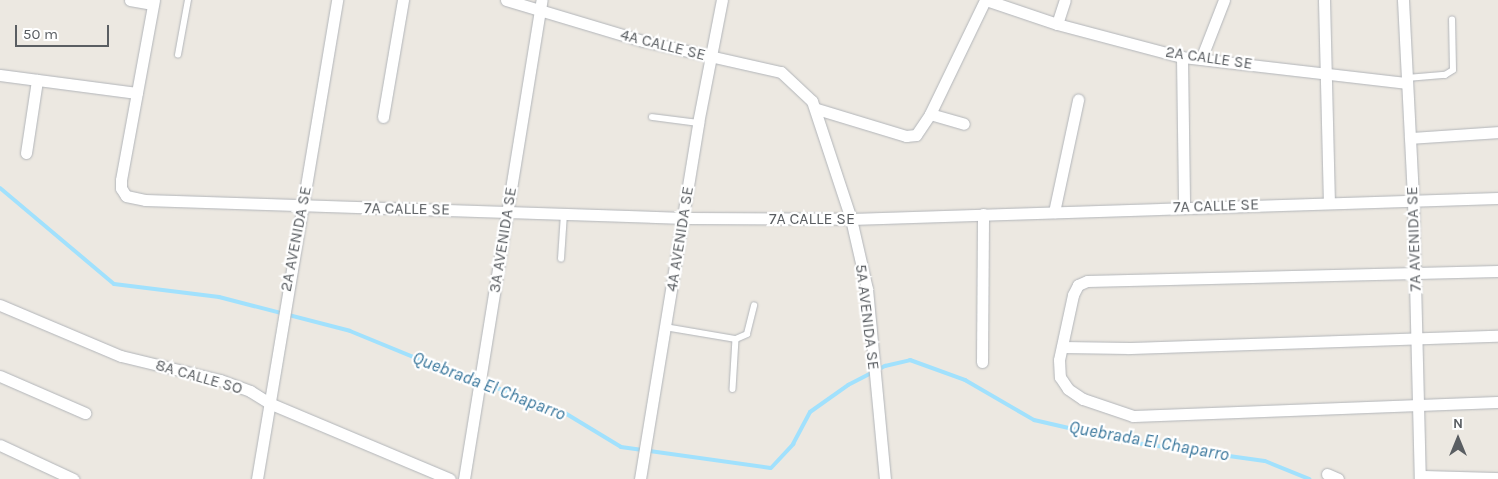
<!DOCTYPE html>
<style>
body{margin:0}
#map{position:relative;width:1498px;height:479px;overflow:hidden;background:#ece8e1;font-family:Karla,sans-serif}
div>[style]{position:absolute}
.stream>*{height:4px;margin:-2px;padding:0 2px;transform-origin:2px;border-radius:2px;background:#a1e1fd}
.roads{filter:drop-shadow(0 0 1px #b2b5b9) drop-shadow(0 0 1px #b2b5b9)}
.service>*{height:5.5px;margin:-2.75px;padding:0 2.75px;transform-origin:2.75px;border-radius:2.75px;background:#fff}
.minor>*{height:11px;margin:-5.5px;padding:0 5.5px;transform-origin:5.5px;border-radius:5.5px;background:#fff}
span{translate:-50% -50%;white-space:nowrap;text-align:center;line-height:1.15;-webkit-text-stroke:4.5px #fff;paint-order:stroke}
.street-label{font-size:16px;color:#5a5e62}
.water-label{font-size:18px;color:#3a779c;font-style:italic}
.north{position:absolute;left:1433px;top:414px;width:50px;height:50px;-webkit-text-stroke:4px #fff;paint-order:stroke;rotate:0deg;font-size:14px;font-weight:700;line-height:20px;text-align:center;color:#5a5e62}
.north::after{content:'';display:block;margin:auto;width:18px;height:22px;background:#5a5e62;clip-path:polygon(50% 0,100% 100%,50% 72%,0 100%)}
.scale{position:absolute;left:15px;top:25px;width:94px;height:22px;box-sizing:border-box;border:2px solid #5a5e62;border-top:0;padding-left:6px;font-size:15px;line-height:18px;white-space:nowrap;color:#5a5e62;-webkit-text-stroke:4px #fff;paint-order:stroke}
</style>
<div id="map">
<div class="stream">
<i style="left:0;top:188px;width:149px;rotate:40.1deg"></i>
<i style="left:114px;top:284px;width:106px;rotate:7.1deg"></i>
<i style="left:219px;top:297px;width:135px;rotate:14.5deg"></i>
<i style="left:350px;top:331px;width:103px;rotate:22.3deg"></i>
<i style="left:445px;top:370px;width:122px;rotate:19.2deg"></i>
<i style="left:560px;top:410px;width:71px;rotate:31.2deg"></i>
<i style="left:621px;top:447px;width:151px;rotate:8deg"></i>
<i style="left:771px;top:468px;width:33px;rotate:-47deg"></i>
<i style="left:793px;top:444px;width:36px;rotate:-62deg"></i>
<i style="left:810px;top:412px;width:47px;rotate:-35.4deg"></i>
<i style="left:848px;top:385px;width:42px;rotate:-27.2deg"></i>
<i style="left:885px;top:366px;width:26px;rotate:-13deg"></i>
<i style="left:910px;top:360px;width:59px;rotate:20deg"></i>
<i style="left:965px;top:380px;width:80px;rotate:30.1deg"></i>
<i style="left:1034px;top:420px;width:98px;rotate:13deg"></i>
<i style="left:1129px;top:442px;width:137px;rotate:8deg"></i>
<i style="left:1265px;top:461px;width:48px;rotate:22.2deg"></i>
</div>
<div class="roads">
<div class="service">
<i style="left:178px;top:55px;width:56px;rotate:-79.7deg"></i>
<i style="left:1407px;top:78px;width:38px;rotate:-5deg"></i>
<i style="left:1445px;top:75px;width:9px;rotate:-32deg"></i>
<i style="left:1453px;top:70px;width:50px;rotate:-91.1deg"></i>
<i style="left:652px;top:117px;width:46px;rotate:7.4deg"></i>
<i style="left:561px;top:259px;width:45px;rotate:-86.2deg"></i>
<i style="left:665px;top:327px;width:72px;rotate:9.6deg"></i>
<i style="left:736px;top:339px;width:50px;rotate:93.4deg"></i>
<i style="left:736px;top:339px;width:12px;rotate:-24deg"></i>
<i style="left:747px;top:334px;width:29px;rotate:-76deg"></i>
</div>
<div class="minor">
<i style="left:130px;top:0;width:23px;rotate:10deg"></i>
<i style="left:154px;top:0;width:183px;rotate:100.4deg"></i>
<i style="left:121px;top:180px;width:8px;rotate:90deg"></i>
<i style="left:121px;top:188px;width:9px;rotate:58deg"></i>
<i style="left:126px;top:196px;width:19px;rotate:12deg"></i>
<i style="left:145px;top:200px;width:540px;rotate:1.91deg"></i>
<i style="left:685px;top:218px;width:166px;rotate:0.3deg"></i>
<i style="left:851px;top:219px;width:647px;rotate:-1.86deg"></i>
<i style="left:506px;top:0;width:143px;rotate:16.7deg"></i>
<i style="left:643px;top:41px;width:141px;rotate:12.7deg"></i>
<i style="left:781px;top:72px;width:42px;rotate:43.1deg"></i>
<i style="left:812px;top:101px;width:124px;rotate:71.7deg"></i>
<i style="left:851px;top:219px;width:72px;rotate:77.1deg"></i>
<i style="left:867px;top:289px;width:191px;rotate:84.6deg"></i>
<i style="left:986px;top:0;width:75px;rotate:18.7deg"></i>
<i style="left:1057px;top:24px;width:129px;rotate:14.8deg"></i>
<i style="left:1182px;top:57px;width:226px;rotate:6.6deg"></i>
<i style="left:1324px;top:0;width:202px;rotate:88.6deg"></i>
<i style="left:1403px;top:0;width:199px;rotate:87.1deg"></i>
<i style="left:1413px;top:199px;width:280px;rotate:88.6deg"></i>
<i style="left:1057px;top:24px;width:25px;rotate:-72deg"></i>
<i style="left:1182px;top:57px;width:150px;rotate:89.2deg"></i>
<i style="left:1201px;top:59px;width:63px;rotate:-68.7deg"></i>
<i style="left:0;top:75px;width:138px;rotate:7.5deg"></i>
<i style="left:817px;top:109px;width:93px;rotate:16.9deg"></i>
<i style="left:906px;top:136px;width:10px;rotate:-6deg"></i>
<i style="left:916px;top:135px;width:25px;rotate:-56deg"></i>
<i style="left:930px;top:114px;width:127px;rotate:-64.2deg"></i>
<i style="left:930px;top:114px;width:35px;rotate:16deg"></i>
<i style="left:383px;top:117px;width:119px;rotate:-80.3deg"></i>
<i style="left:1410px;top:138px;width:88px;rotate:-3.9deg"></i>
<i style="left:26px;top:153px;width:74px;rotate:-81.4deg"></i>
<i style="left:1054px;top:212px;width:115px;rotate:-77.9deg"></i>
<i style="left:1498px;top:271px;width:411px;rotate:178.6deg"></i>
<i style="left:1087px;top:281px;width:10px;rotate:156deg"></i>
<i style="left:1078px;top:285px;width:11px;rotate:117deg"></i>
<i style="left:1073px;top:295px;width:66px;rotate:102.2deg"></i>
<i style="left:1059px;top:360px;width:17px;rotate:87deg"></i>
<i style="left:1060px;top:377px;width:14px;rotate:56deg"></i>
<i style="left:1068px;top:389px;width:18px;rotate:34deg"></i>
<i style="left:1083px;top:399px;width:53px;rotate:18.8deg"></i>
<i style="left:1133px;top:416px;width:365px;rotate:-2.2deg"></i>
<i style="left:0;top:305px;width:131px;rotate:22.9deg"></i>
<i style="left:121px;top:356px;width:102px;rotate:13.6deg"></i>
<i style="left:220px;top:380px;width:32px;rotate:20deg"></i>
<i style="left:250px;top:391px;width:22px;rotate:32deg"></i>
<i style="left:269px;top:403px;width:196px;rotate:22.8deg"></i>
<i style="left:1062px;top:347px;width:67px;rotate:0.9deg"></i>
<i style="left:1129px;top:348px;width:369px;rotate:-1.9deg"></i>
<i style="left:982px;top:362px;width:148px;rotate:-89.6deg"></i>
<i style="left:0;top:376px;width:93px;rotate:23.5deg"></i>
<i style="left:0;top:445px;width:81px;rotate:25deg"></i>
<i style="left:1327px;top:474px;width:12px;rotate:24deg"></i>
<i style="left:1420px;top:476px;width:78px;rotate:1.5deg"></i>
<i style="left:257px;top:479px;width:486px;rotate:-80.5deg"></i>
<i style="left:464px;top:479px;width:485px;rotate:-80.8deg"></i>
<i style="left:640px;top:479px;width:361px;rotate:-80.7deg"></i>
<i style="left:698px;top:123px;width:125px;rotate:-79deg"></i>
</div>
</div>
<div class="street-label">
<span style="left:663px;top:45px;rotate:14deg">4A CALLE SE</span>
<span style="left:1209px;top:58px;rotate:8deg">2A CALLE SE</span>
<span style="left:1216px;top:206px;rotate:-2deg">7A CALLE SE</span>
<span style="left:407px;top:209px;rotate:1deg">7A CALLE SE</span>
<span style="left:812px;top:219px">7A CALLE SE</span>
<span style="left:296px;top:239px;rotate:-79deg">2A AVENIDA SE</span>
<span style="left:680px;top:239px;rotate:-81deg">4A AVENIDA SE</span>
<span style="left:1414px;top:239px;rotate:-92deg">7A AVENIDA SE</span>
<span style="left:503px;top:240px;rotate:-81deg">3A AVENIDA SE</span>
<span style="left:867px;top:317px;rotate:83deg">5A AVENIDA SE</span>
<span style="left:199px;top:377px;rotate:16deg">8A CALLE SO</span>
</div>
<div class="water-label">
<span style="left:489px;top:386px;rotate:21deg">Quebrada El Chaparro</span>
<span style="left:1149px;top:441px;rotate:10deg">Quebrada El Chaparro</span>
</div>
<div class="north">N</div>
<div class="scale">50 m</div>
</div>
